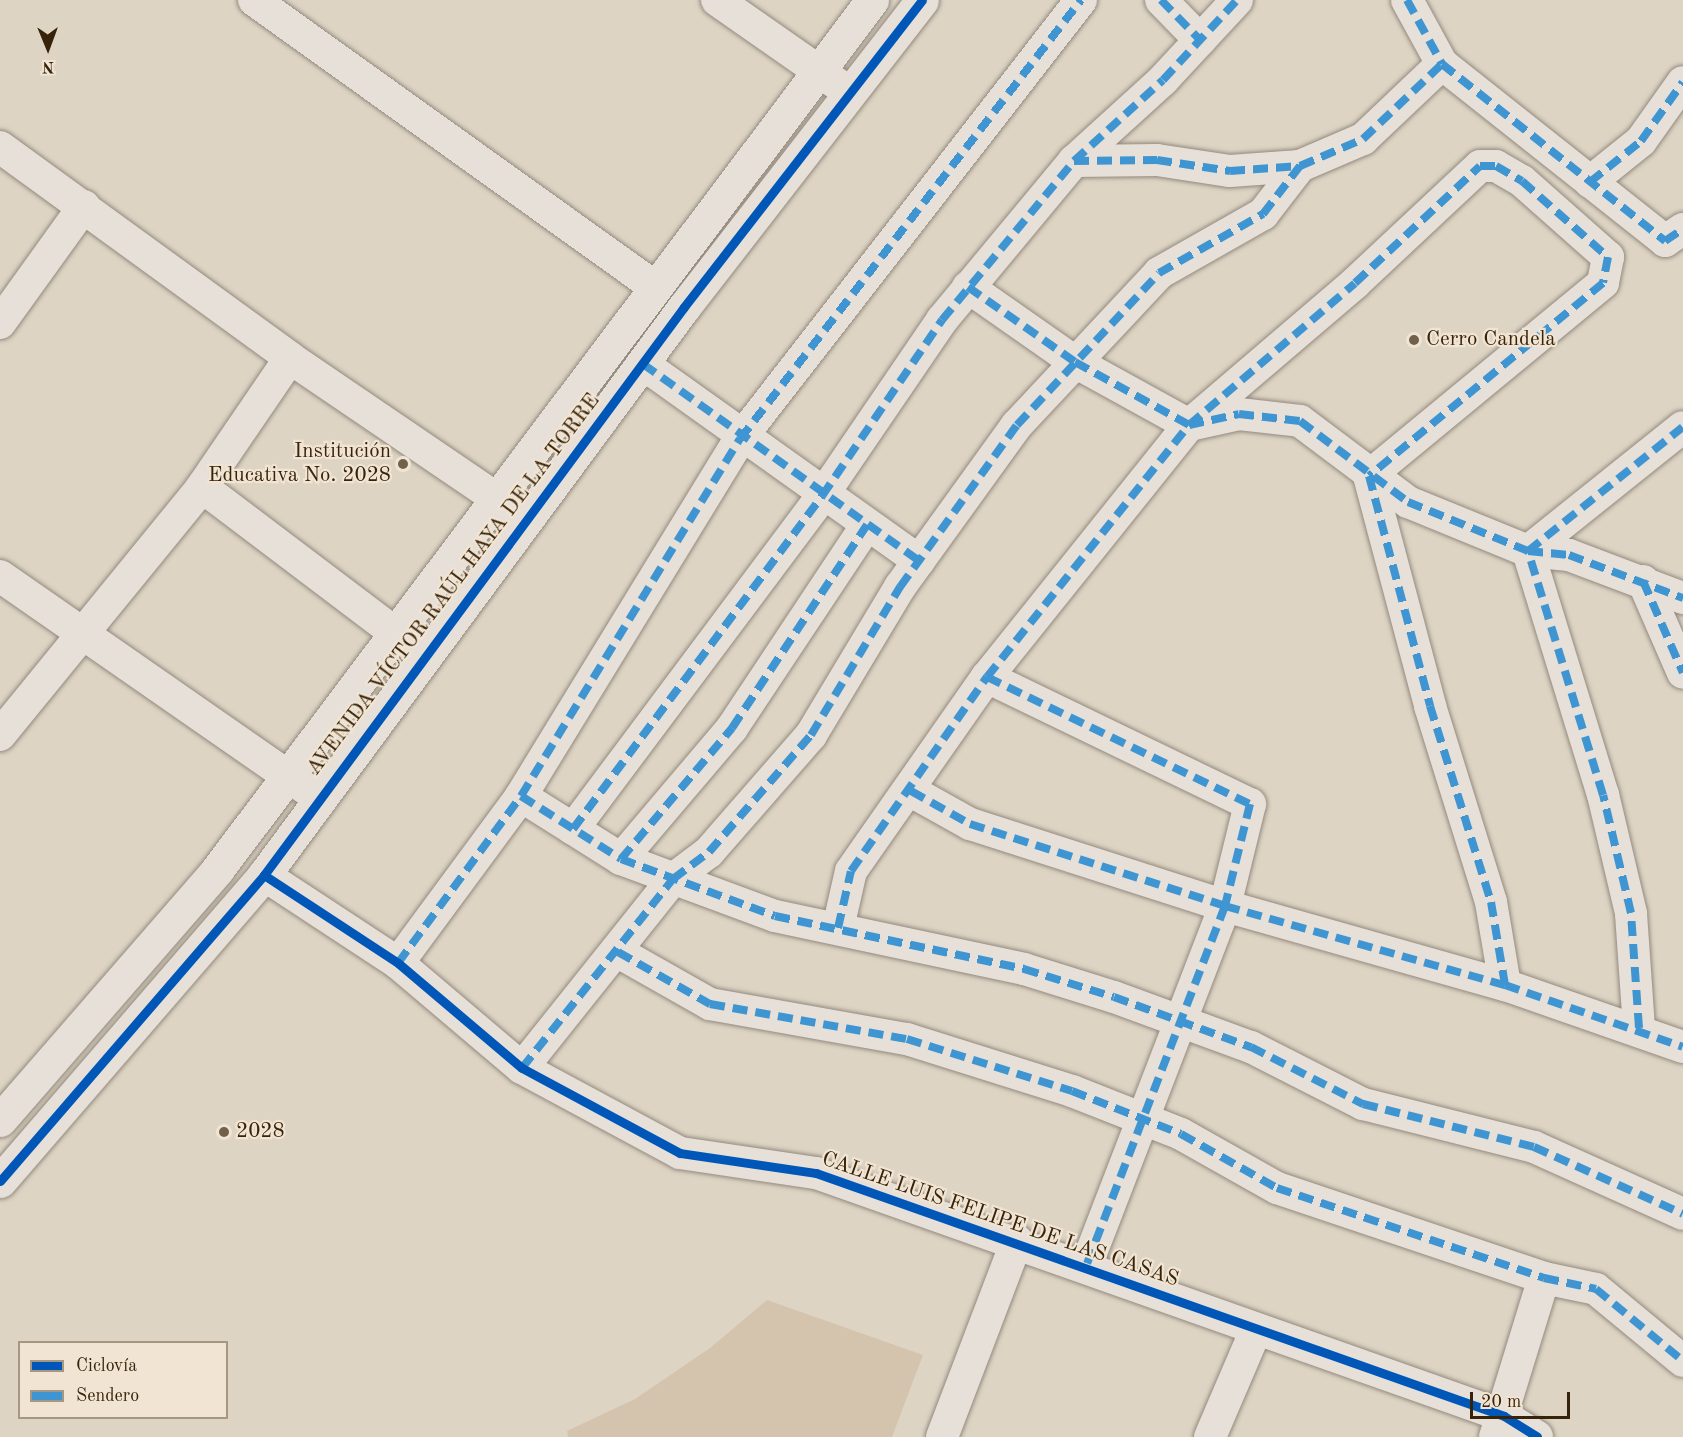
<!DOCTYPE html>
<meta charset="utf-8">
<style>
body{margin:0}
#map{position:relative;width:1683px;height:1437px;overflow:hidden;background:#ded4c4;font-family:"Old Standard TT",serif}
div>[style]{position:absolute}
.green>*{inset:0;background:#d4c4ae}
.roads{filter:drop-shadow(0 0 2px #928a7e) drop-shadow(0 0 2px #928a7e)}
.street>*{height:32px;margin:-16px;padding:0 16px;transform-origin:16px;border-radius:16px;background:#e6e0d8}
.secondary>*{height:33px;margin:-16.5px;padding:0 16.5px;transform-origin:16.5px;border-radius:16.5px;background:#e6e0d8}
.quiet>*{height:8px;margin-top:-4px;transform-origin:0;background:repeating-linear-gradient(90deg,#3e95d2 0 15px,transparent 0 23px)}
.cycleway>*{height:9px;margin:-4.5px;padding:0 4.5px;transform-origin:4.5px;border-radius:4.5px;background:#0057b8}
.dots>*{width:16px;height:16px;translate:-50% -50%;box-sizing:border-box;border:3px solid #f1e4d2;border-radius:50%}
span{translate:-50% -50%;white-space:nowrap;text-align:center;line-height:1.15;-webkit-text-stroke:4.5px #f1e4d2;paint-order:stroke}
.poi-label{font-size:21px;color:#36230a}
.left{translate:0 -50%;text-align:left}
.right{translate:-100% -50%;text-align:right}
.street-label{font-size:21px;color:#36230a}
.legend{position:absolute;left:18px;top:1341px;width:210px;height:78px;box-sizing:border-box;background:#f1e4d2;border:2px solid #a69782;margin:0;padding:8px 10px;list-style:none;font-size:18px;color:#36230a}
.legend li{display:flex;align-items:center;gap:12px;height:30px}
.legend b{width:30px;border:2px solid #a69782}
.north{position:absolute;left:18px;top:18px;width:60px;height:60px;-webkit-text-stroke:4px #f1e4d2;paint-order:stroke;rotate:179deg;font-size:16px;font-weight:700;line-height:24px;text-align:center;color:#36230a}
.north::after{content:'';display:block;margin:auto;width:21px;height:27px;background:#36230a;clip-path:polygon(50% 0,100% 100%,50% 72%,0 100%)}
.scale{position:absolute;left:1470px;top:1392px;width:100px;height:27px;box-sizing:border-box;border:3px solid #36230a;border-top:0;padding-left:8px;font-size:18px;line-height:21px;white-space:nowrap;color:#36230a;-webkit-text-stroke:4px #f1e4d2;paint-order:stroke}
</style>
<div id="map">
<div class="green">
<i style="clip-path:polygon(767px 1300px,923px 1355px,892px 1437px,568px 1437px,567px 1431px,635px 1399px,710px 1348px)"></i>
</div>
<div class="roads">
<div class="street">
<i style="left:254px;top:0;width:492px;rotate:35.6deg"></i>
<i style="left:717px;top:0;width:161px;rotate:34.9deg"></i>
<i style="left:1161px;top:0;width:56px;rotate:45.7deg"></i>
<i style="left:1407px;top:0;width:73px;rotate:61.3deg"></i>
<i style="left:1442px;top:64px;width:285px;rotate:38.4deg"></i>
<i style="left:1665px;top:241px;width:22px;rotate:-34deg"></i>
<i style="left:0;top:147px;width:359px;rotate:36deg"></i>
<i style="left:290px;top:358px;width:284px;rotate:34.2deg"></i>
<i style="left:1074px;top:161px;width:83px;rotate:-0.7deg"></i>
<i style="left:1157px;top:160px;width:74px;rotate:8.6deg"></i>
<i style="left:1230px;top:171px;width:70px;rotate:-4.1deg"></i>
<i style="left:1300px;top:166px;width:69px;rotate:-23.2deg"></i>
<i style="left:1363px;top:139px;width:109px;rotate:-43.5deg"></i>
<i style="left:1590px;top:182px;width:65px;rotate:-38.8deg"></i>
<i style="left:1641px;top:141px;width:72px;rotate:-54.6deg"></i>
<i style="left:968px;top:287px;width:131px;rotate:35deg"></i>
<i style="left:1075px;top:362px;width:130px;rotate:28.9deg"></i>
<i style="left:1189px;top:425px;width:51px;rotate:-12.4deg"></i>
<i style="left:1239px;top:414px;width:61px;rotate:6.5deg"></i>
<i style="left:1300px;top:421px;width:135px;rotate:36.9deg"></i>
<i style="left:1408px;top:502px;width:130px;rotate:22.2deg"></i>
<i style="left:1528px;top:551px;width:41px;rotate:5.6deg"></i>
<i style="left:1569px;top:555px;width:122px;rotate:20.7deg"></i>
<i style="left:0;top:323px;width:144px;rotate:-54.3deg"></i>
<i style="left:643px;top:364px;width:339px;rotate:35.5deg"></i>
<i style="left:202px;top:487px;width:278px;rotate:37.1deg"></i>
<i style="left:0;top:576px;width:387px;rotate:34.8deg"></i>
<i style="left:1643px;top:581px;width:100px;rotate:66.5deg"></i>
<i style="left:987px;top:677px;width:292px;rotate:25.8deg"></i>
<i style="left:1250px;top:804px;width:105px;rotate:103.8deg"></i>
<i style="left:1225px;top:906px;width:386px;rotate:111.1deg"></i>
<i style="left:0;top:735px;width:320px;rotate:-50.8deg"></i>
<i style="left:202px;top:487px;width:156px;rotate:-55.7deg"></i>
<i style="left:911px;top:791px;width:68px;rotate:29.2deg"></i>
<i style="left:970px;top:824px;width:268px;rotate:17.8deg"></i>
<i style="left:1225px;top:906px;width:291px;rotate:15.8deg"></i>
<i style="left:1505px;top:985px;width:188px;rotate:19.2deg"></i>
<i style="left:521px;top:796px;width:118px;rotate:32.2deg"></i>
<i style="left:621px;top:859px;width:164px;rotate:20.3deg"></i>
<i style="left:775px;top:916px;width:255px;rotate:12deg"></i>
<i style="left:1024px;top:969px;width:94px;rotate:17.3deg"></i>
<i style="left:1114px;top:997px;width:146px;rotate:20.1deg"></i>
<i style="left:1251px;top:1047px;width:126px;rotate:27deg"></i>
<i style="left:1363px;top:1104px;width:176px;rotate:14.1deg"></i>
<i style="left:1534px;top:1147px;width:163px;rotate:24.2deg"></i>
<i style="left:573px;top:829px;width:416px;rotate:-53.2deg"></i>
<i style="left:822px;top:496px;width:213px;rotate:-55.7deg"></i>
<i style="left:942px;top:320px;width:207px;rotate:-50.3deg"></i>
<i style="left:1074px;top:161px;width:120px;rotate:-42.3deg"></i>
<i style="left:1163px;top:80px;width:109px;rotate:-47.2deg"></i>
<i style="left:621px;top:859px;width:172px;rotate:-49.7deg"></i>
<i style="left:732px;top:728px;width:244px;rotate:-56.4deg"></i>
<i style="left:264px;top:875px;width:160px;rotate:33.3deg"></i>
<i style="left:398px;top:963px;width:162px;rotate:40.3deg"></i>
<i style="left:522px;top:1068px;width:179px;rotate:28.3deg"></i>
<i style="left:680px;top:1153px;width:137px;rotate:8.4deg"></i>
<i style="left:816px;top:1173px;width:730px;rotate:19.45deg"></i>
<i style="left:1504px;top:1416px;width:39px;rotate:32deg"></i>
<i style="left:838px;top:928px;width:58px;rotate:-77.2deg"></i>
<i style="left:851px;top:871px;width:237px;rotate:-55deg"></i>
<i style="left:987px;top:677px;width:323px;rotate:-51.3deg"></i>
<i style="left:1189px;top:425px;width:218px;rotate:-40.5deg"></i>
<i style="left:1355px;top:283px;width:171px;rotate:-43.1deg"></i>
<i style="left:1480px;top:166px;width:16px"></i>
<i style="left:1496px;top:166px;width:30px;rotate:30deg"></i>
<i style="left:1522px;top:181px;width:115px;rotate:41.5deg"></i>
<i style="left:1608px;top:257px;width:26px;rotate:101deg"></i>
<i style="left:1603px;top:283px;width:303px;rotate:140.5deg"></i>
<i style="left:1369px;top:476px;width:238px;rotate:75.1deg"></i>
<i style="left:1430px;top:706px;width:205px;rotate:72.7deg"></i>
<i style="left:1491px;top:902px;width:84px;rotate:80.4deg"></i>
<i style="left:618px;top:952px;width:106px;rotate:29.5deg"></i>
<i style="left:710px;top:1004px;width:200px;rotate:10.1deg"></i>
<i style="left:907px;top:1039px;width:173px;rotate:17.5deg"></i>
<i style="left:1072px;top:1091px;width:117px;rotate:21.5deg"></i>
<i style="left:1181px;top:1134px;width:110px;rotate:29.4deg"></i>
<i style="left:1277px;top:1188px;width:282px;rotate:18.6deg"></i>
<i style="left:1544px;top:1278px;width:53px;rotate:11.9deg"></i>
<i style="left:1596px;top:1289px;width:113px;rotate:39.6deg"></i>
<i style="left:398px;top:963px;width:207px;rotate:-53.6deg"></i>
<i style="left:521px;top:796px;width:419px;rotate:-58.5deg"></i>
<i style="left:740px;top:439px;width:556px;rotate:-52.16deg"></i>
<i style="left:1639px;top:1028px;width:115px;rotate:-94deg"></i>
<i style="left:1631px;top:913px;width:121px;rotate:-103.3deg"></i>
<i style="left:1603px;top:795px;width:255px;rotate:-107.1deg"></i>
<i style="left:1528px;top:551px;width:198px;rotate:-38.7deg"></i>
<i style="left:522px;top:1068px;width:242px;rotate:-51.4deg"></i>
<i style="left:673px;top:879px;width:45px;rotate:-36.9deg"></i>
<i style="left:709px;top:852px;width:155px;rotate:-48.9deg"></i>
<i style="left:811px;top:735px;width:173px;rotate:-59deg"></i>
<i style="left:900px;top:587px;width:200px;rotate:-54.2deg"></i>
<i style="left:1017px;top:425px;width:208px;rotate:-46.9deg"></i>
<i style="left:1159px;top:273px;width:120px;rotate:-29.6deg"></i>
<i style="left:1263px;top:214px;width:61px;rotate:-52.4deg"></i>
<i style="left:942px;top:1437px;width:210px;rotate:-69.1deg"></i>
<i style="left:1210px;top:1437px;width:114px;rotate:-66.8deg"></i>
<i style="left:1495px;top:1437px;width:166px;rotate:-72.9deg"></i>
</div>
<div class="secondary">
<i style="left:0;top:1120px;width:331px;rotate:-49deg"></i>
<i style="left:217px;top:870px;width:1089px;rotate:-53.02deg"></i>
<i style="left:0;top:1181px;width:404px;rotate:-49.2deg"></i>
<i style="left:264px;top:875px;width:706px;rotate:-53.52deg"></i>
<i style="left:684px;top:307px;width:388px;rotate:-52.2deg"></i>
</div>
</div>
<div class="quiet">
<i style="left:1161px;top:0;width:56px;rotate:45.7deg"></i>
<i style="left:1407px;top:0;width:73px;rotate:61.3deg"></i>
<i style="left:1442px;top:64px;width:285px;rotate:38.4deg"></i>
<i style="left:1665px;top:241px;width:22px;rotate:-34deg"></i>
<i style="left:1074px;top:161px;width:83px;rotate:-0.7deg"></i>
<i style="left:1157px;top:160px;width:74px;rotate:8.6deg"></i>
<i style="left:1230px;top:171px;width:70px;rotate:-4.1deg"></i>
<i style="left:1300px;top:166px;width:69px;rotate:-23.2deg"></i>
<i style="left:1363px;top:139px;width:109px;rotate:-43.5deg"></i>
<i style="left:1590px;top:182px;width:65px;rotate:-38.8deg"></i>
<i style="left:1641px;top:141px;width:72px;rotate:-54.6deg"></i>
<i style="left:968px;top:287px;width:131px;rotate:35deg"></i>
<i style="left:1075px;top:362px;width:130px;rotate:28.9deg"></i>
<i style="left:1189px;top:425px;width:51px;rotate:-12.4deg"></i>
<i style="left:1239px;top:414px;width:61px;rotate:6.5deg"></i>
<i style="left:1300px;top:421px;width:135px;rotate:36.9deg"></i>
<i style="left:1408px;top:502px;width:130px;rotate:22.2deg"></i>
<i style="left:1528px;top:551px;width:41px;rotate:5.6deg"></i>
<i style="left:1569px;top:555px;width:122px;rotate:20.7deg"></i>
<i style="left:643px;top:364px;width:339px;rotate:35.5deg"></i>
<i style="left:1643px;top:581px;width:100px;rotate:66.5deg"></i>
<i style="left:987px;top:677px;width:292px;rotate:25.8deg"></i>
<i style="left:1250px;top:804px;width:105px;rotate:103.8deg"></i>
<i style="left:1225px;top:906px;width:386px;rotate:111.1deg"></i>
<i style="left:911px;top:791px;width:68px;rotate:29.2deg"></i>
<i style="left:970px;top:824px;width:268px;rotate:17.8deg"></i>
<i style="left:1225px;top:906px;width:291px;rotate:15.8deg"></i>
<i style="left:1505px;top:985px;width:188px;rotate:19.2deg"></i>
<i style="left:521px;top:796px;width:118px;rotate:32.2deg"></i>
<i style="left:621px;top:859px;width:164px;rotate:20.3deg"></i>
<i style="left:775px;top:916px;width:255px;rotate:12deg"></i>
<i style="left:1024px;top:969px;width:94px;rotate:17.3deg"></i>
<i style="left:1114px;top:997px;width:146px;rotate:20.1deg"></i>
<i style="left:1251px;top:1047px;width:126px;rotate:27deg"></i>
<i style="left:1363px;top:1104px;width:176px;rotate:14.1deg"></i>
<i style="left:1534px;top:1147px;width:163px;rotate:24.2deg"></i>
<i style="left:573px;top:829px;width:416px;rotate:-53.2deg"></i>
<i style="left:822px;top:496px;width:213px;rotate:-55.7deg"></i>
<i style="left:942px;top:320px;width:207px;rotate:-50.3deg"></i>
<i style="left:1074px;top:161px;width:120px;rotate:-42.3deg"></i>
<i style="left:1163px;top:80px;width:109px;rotate:-47.2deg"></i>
<i style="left:621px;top:859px;width:172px;rotate:-49.7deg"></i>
<i style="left:732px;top:728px;width:244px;rotate:-56.4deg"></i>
<i style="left:838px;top:928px;width:58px;rotate:-77.2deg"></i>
<i style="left:851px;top:871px;width:237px;rotate:-55deg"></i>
<i style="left:987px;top:677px;width:323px;rotate:-51.3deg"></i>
<i style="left:1189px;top:425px;width:218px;rotate:-40.5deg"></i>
<i style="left:1355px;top:283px;width:171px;rotate:-43.1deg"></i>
<i style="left:1480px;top:166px;width:16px"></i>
<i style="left:1496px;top:166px;width:30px;rotate:30deg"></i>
<i style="left:1522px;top:181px;width:115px;rotate:41.5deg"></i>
<i style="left:1608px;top:257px;width:26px;rotate:101deg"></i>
<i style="left:1603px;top:283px;width:303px;rotate:140.5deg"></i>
<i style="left:1369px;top:476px;width:238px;rotate:75.1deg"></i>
<i style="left:1430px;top:706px;width:205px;rotate:72.7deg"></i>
<i style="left:1491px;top:902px;width:84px;rotate:80.4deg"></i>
<i style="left:618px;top:952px;width:106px;rotate:29.5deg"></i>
<i style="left:710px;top:1004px;width:200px;rotate:10.1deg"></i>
<i style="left:907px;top:1039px;width:173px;rotate:17.5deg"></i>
<i style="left:1072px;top:1091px;width:117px;rotate:21.5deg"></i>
<i style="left:1181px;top:1134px;width:110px;rotate:29.4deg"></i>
<i style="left:1277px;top:1188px;width:282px;rotate:18.6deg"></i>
<i style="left:1544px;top:1278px;width:53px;rotate:11.9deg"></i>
<i style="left:1596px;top:1289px;width:113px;rotate:39.6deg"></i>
<i style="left:398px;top:963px;width:207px;rotate:-53.6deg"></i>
<i style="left:521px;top:796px;width:419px;rotate:-58.5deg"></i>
<i style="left:740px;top:439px;width:556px;rotate:-52.16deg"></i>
<i style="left:1639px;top:1028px;width:115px;rotate:-94deg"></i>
<i style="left:1631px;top:913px;width:121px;rotate:-103.3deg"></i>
<i style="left:1603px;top:795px;width:255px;rotate:-107.1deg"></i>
<i style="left:1528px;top:551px;width:198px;rotate:-38.7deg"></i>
<i style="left:522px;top:1068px;width:242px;rotate:-51.4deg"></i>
<i style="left:673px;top:879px;width:45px;rotate:-36.9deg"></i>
<i style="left:709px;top:852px;width:155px;rotate:-48.9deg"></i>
<i style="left:811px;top:735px;width:173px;rotate:-59deg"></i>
<i style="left:900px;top:587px;width:200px;rotate:-54.2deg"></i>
<i style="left:1017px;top:425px;width:208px;rotate:-46.9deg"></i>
<i style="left:1159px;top:273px;width:120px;rotate:-29.6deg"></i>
<i style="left:1263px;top:214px;width:61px;rotate:-52.4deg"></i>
</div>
<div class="cycleway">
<i style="left:264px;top:875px;width:160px;rotate:33.3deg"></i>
<i style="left:398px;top:963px;width:162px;rotate:40.3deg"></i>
<i style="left:522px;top:1068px;width:179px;rotate:28.3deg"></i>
<i style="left:680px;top:1153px;width:137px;rotate:8.4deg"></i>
<i style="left:816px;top:1173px;width:730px;rotate:19.45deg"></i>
<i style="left:1504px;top:1416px;width:39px;rotate:32deg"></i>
<i style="left:0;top:1181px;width:404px;rotate:-49.2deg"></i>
<i style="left:264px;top:875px;width:706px;rotate:-53.52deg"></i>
<i style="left:684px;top:307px;width:388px;rotate:-52.2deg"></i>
</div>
<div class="dots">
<i style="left:1414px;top:340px;background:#71614b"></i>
<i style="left:403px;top:464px;background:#71614b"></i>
<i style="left:224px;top:1132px;background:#71614b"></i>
</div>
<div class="poi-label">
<span class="left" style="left:1426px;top:340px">Cerro Candela</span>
<span class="right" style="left:391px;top:464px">Institución<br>Educativa No. 2028</span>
<span class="left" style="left:236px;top:1132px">2028</span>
</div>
<div class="street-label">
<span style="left:454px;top:585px;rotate:-53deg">AVENIDA VÍCTOR RAÚL HAYA DE LA TORRE</span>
<span style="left:1000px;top:1220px;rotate:19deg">CALLE LUIS FELIPE DE LAS CASAS</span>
</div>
<ul class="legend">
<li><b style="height:8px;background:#0057b8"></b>Ciclovía</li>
<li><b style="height:8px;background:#3e95d2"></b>Sendero</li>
</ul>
<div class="north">N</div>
<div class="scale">20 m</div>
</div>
